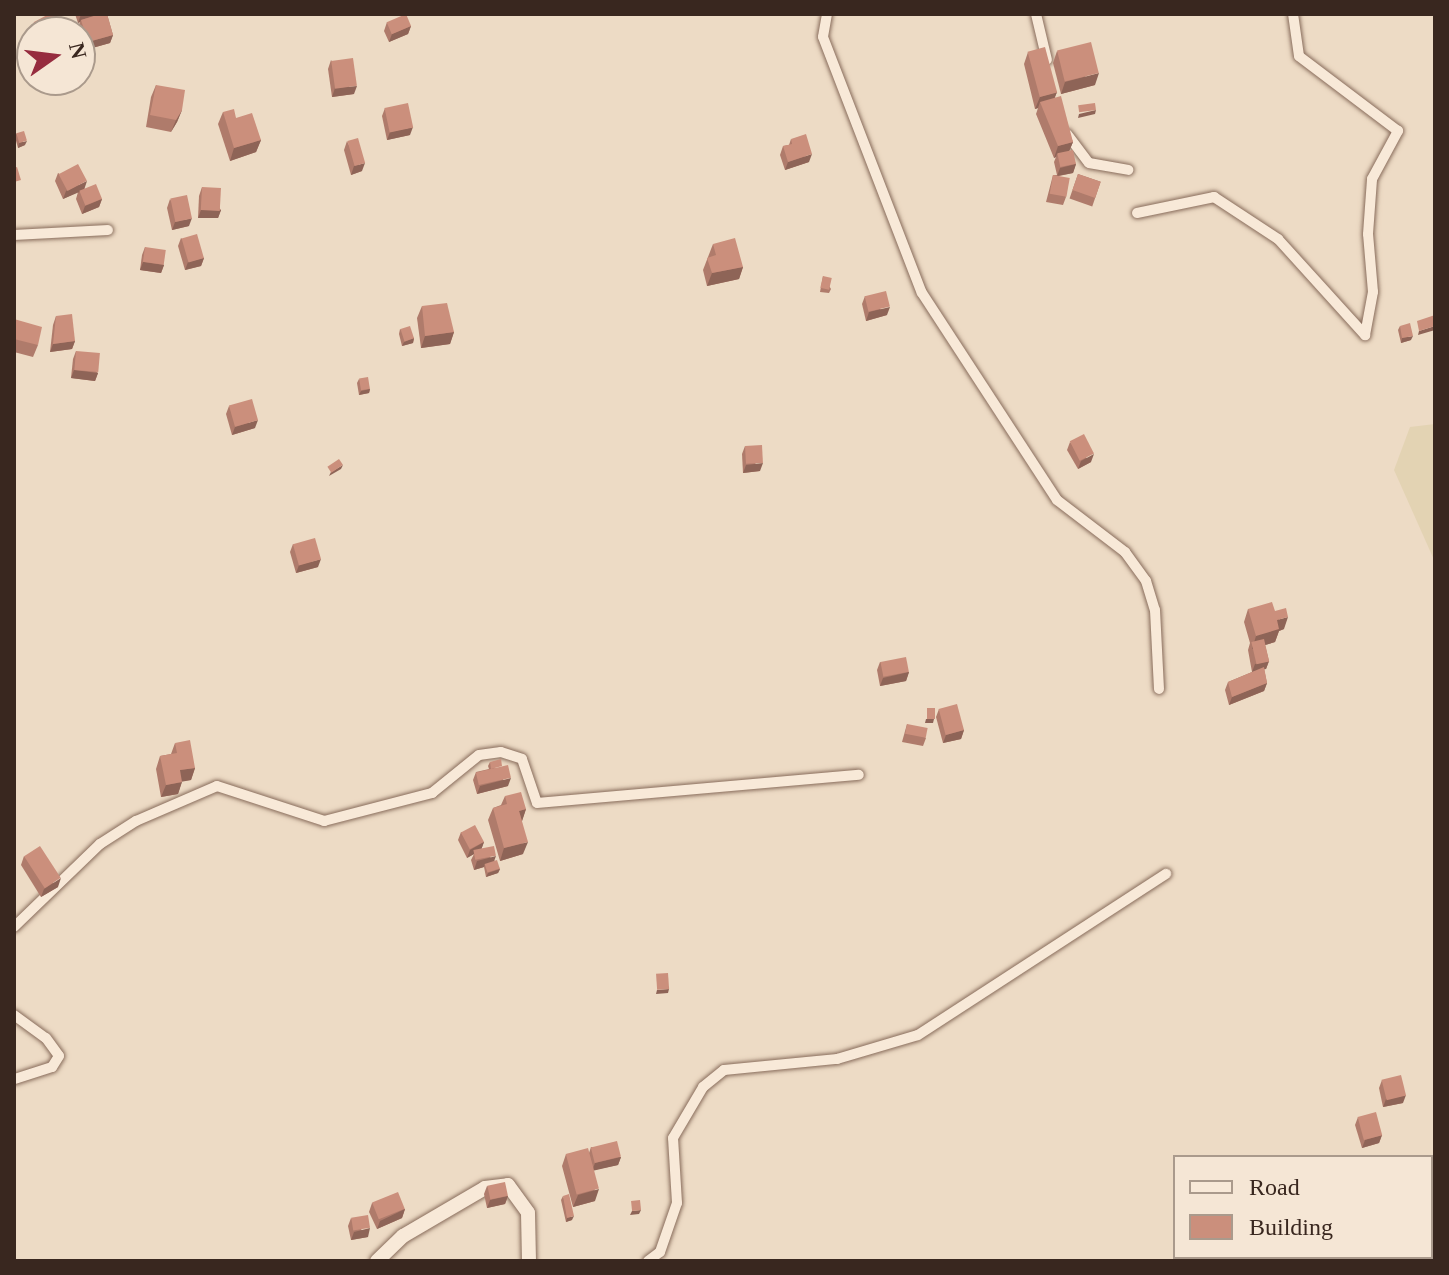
<!DOCTYPE html>
<style>
body{margin:0}
#map{position:relative;width:1449px;height:1275px;overflow:hidden;background:#eddbc5;font-family:Georgia,serif}
div>[style]{position:absolute}
.farmland>*{inset:0;background:#e3d3b3}
.roads{filter:drop-shadow(0 0 2px #886c5b) drop-shadow(0 0 2px #886c5b)}
.minor>*{height:10px;margin:-5px;padding:0 5px;transform-origin:5px;border-radius:5px;background:#f8e9d8}
.secondary>*{height:14px;margin:-7px;padding:0 7px;transform-origin:7px;border-radius:7px;background:#f8e9d8}
.wall>*{inset:0;background:#af7b6b;transform-origin:0 0}
.shaded-wall>*{inset:0;background:#8e6457}
.building>*{inset:0;background:#cb8f7c;transform-origin:0 0}
span{translate:-50% -50%;white-space:nowrap;text-align:center;line-height:1.15;-webkit-text-stroke:6px #f5e6d5;paint-order:stroke}
.frame{position:absolute;inset:0;border:16px solid #39271f;pointer-events:none}
.legend{position:absolute;left:1173px;top:1155px;width:260px;height:104px;box-sizing:border-box;background:#f5e6d5;border:2px solid #aa9a8c;margin:0;padding:10px 14px;list-style:none;font-size:24px;color:#39271f}
.legend li{display:flex;align-items:center;gap:16px;height:40px}
.legend b{width:40px;border:2px solid #aa9a8c}
.north{position:absolute;left:16px;top:16px;width:80px;height:80px;box-sizing:border-box;background:#f5e6d5;border:2px solid #aa9a8c;border-radius:50%;rotate:76deg;font-size:22px;font-weight:700;line-height:32px;text-align:center;color:#39271f}
.north::after{content:'';display:block;margin:auto;width:28px;height:36px;background:#962c3f;clip-path:polygon(50% 0,100% 100%,50% 72%,0 100%)}
</style>
<div id="map">
<div class="farmland">
<i style="clip-path:polygon(1435px 424px,1435px 562px,1394px 470px,1410px 427px)"></i>
</div>
<div class="roads">
<div class="minor">
<i style="left:827px;top:14px;width:23px;rotate:100deg"></i>
<i style="left:823px;top:37px;width:274px;rotate:68.9deg"></i>
<i style="left:922px;top:293px;width:247px;rotate:56.9deg"></i>
<i style="left:1057px;top:500px;width:86px;rotate:37.4deg"></i>
<i style="left:1125px;top:552px;width:36px;rotate:54deg"></i>
<i style="left:1146px;top:581px;width:30px;rotate:73deg"></i>
<i style="left:1155px;top:610px;width:79px;rotate:87.1deg"></i>
<i style="left:1036px;top:14px;width:47px;rotate:76.6deg"></i>
<i style="left:1067px;top:134px;width:36px;rotate:53deg"></i>
<i style="left:1089px;top:163px;width:40px;rotate:10deg"></i>
<i style="left:1137px;top:213px;width:79px;rotate:-11.7deg"></i>
<i style="left:1214px;top:197px;width:77px;rotate:33.3deg"></i>
<i style="left:1278px;top:239px;width:130px;rotate:47.8deg"></i>
<i style="left:1365px;top:335px;width:44px;rotate:-79.5deg"></i>
<i style="left:1373px;top:292px;width:58px;rotate:-94.9deg"></i>
<i style="left:1368px;top:234px;width:55px;rotate:-85.8deg"></i>
<i style="left:1372px;top:179px;width:55px;rotate:-61.6deg"></i>
<i style="left:1398px;top:131px;width:124px;rotate:-142.9deg"></i>
<i style="left:1299px;top:56px;width:42px;rotate:-98.1deg"></i>
<i style="left:14px;top:235px;width:94px;rotate:-3deg"></i>
<i style="left:14px;top:927px;width:120px;rotate:-44deg"></i>
<i style="left:100px;top:844px;width:43px;rotate:-32.6deg"></i>
<i style="left:136px;top:821px;width:88px;rotate:-23.4deg"></i>
<i style="left:217px;top:786px;width:113px;rotate:18.1deg"></i>
<i style="left:324px;top:821px;width:112px;rotate:-14.5deg"></i>
<i style="left:432px;top:793px;width:60px;rotate:-39deg"></i>
<i style="left:479px;top:755px;width:22px;rotate:-8deg"></i>
<i style="left:501px;top:752px;width:22px;rotate:18deg"></i>
<i style="left:522px;top:759px;width:46px;rotate:71.2deg"></i>
<i style="left:537px;top:803px;width:323px;rotate:-5deg"></i>
<i style="left:14px;top:1015px;width:39px;rotate:36deg"></i>
<i style="left:46px;top:1038px;width:22px;rotate:54deg"></i>
<i style="left:59px;top:1056px;width:13px;rotate:122deg"></i>
<i style="left:52px;top:1067px;width:40px;rotate:162deg"></i>
<i style="left:648px;top:1261px;width:15px;rotate:-37deg"></i>
<i style="left:660px;top:1252px;width:52px;rotate:-70.9deg"></i>
<i style="left:677px;top:1203px;width:65px;rotate:-93.5deg"></i>
<i style="left:673px;top:1138px;width:59px;rotate:-59.5deg"></i>
<i style="left:703px;top:1087px;width:27px;rotate:-39deg"></i>
<i style="left:724px;top:1070px;width:114px;rotate:-5.6deg"></i>
<i style="left:837px;top:1059px;width:84px;rotate:-16.5deg"></i>
<i style="left:918px;top:1035px;width:296px;rotate:-33deg"></i>
</div>
<div class="secondary">
<i style="left:377px;top:1261px;width:36px;rotate:-44deg"></i>
<i style="left:403px;top:1236px;width:95px;rotate:-30.3deg"></i>
<i style="left:485px;top:1188px;width:23px;rotate:-7deg"></i>
<i style="left:508px;top:1185px;width:34px;rotate:54deg"></i>
<i style="left:528px;top:1213px;width:48px;rotate:88.8deg"></i>
</div>
</div>
<div class="wall">
<i style="clip-path:polygon(75px 14px,107px 14px,113px 35px,110px 43px,85px 50px,78px 28px,80px 22px,78px 23px)"></i>
<i style="clip-path:polygon(34px 22px,61px 27px,60px 32px,33px 32px,31px 30px)"></i>
<i style="clip-path:polygon(387px 22px,411px 26px,408px 34px,389px 42px,384px 31px)"></i>
<i style="clip-path:polygon(1057px 51px,1095px 85px,1061px 94px,1053px 63px)"></i>
<i style="clip-path:polygon(1028px 52px,1057px 92px,1055px 97px,1073px 142px,1069px 151px,1076px 164px,1073px 173px,1059px 176px,1066px 197px,1063px 205px,1046px 202px,1053px 175px,1057px 175px,1054px 162px,1056px 157px,1054px 158px,1036px 114px,1038px 108px,1035px 109px,1024px 64px)"></i>
<i style="clip-path:polygon(331px 60px,354px 94px,332px 97px,328px 69px)"></i>
<i style="clip-path:polygon(156px 85px,182px 110px,177px 122px,171px 132px,146px 127px,151px 97px)"></i>
<i style="clip-path:polygon(385px 108px,410px 135px,387px 140px,382px 116px)"></i>
<i style="clip-path:polygon(223px 112px,236px 118px,261px 140px,256px 152px,230px 161px,218px 124px)"></i>
<i style="clip-path:polygon(16px 133px,25px 145px,18px 148px,15px 137px)"></i>
<i style="clip-path:polygon(791px 139px,809px 162px,785px 170px,780px 155px,783px 146px,789px 145px)"></i>
<i style="clip-path:polygon(347px 141px,362px 171px,351px 175px,344px 150px)"></i>
<i style="clip-path:polygon(58px 173px,102px 199px,99px 207px,82px 214px,76px 199px,78px 192px,63px 199px,55px 181px)"></i>
<i style="left:1078px;top:174px;width:24px;height:26px;rotate:19deg"></i>
<i style="clip-path:polygon(202px 187px,221px 210px,218px 218px,198px 218px,199px 196px)"></i>
<i style="clip-path:polygon(170px 199px,189px 226px,172px 230px,167px 208px)"></i>
<i style="clip-path:polygon(181px 238px,204px 258px,201px 266px,185px 270px,178px 246px)"></i>
<i style="clip-path:polygon(713px 244px,743px 267px,739px 279px,707px 286px,703px 270px)"></i>
<i style="clip-path:polygon(145px 247px,164px 265px,161px 273px,140px 270px,142px 255px)"></i>
<i style="clip-path:polygon(823px 276px,831px 289px,829px 293px,820px 292px)"></i>
<i style="clip-path:polygon(865px 296px,887px 315px,866px 321px,862px 304px)"></i>
<i style="clip-path:polygon(422px 306px,454px 332px,450px 344px,421px 348px,417px 318px)"></i>
<i style="clip-path:polygon(56px 316px,75px 341px,72px 349px,50px 352px,53px 325px)"></i>
<i style="clip-path:polygon(14px 319px,38px 345px,33px 357px,14px 352px)"></i>
<i style="clip-path:polygon(1400px 326px,1411px 340px,1401px 343px,1398px 330px)"></i>
<i style="clip-path:polygon(400px 329px,414px 338px,413px 343px,402px 346px,399px 334px)"></i>
<i style="clip-path:polygon(76px 351px,98px 373px,95px 381px,71px 378px,73px 359px)"></i>
<i style="clip-path:polygon(359px 379px,370px 389px,369px 393px,359px 395px,357px 383px)"></i>
<i style="clip-path:polygon(229px 406px,255px 428px,232px 435px,226px 414px)"></i>
<i style="clip-path:polygon(1070px 442px,1091px 462px,1078px 469px,1067px 450px)"></i>
<i style="clip-path:polygon(745px 446px,760px 471px,743px 473px,742px 454px)"></i>
<i style="clip-path:polygon(293px 544px,318px 567px,296px 573px,290px 552px)"></i>
<i style="clip-path:polygon(1248px 609px,1275px 611px,1284px 629px,1279px 631px,1275px 642px,1265px 645px,1269px 661px,1266px 669px,1264px 669px,1267px 683px,1264px 691px,1229px 705px,1225px 690px,1228px 682px,1252px 672px,1248px 650px,1250px 643px,1244px 622px)"></i>
<i style="clip-path:polygon(880px 662px,909px 672px,906px 681px,880px 686px,877px 670px)"></i>
<i style="clip-path:polygon(939px 709px,964px 730px,961px 739px,943px 743px,936px 717px)"></i>
<i style="clip-path:polygon(907px 724px,926px 738px,923px 746px,902px 742px)"></i>
<i style="clip-path:polygon(175px 743px,195px 768px,191px 780px,182px 781px,178px 794px,161px 797px,156px 769px,160px 756px,171px 754px)"></i>
<i style="clip-path:polygon(490px 762px,508px 786px,477px 794px,473px 780px,476px 772px,489px 769px,488px 766px)"></i>
<i style="clip-path:polygon(505px 796px,526px 809px,522px 821px,523px 854px,500px 861px,488px 820px,493px 808px,501px 805px)"></i>
<i style="clip-path:polygon(461px 832px,484px 842px,481px 850px,495px 861px,500px 869px,498px 873px,486px 877px,484px 867px,474px 870px,471px 860px,474px 854px,467px 858px,458px 840px)"></i>
<i style="clip-path:polygon(24px 856px,58px 887px,41px 897px,21px 865px)"></i>
<i style="clip-path:polygon(1382px 1080px,1403px 1103px,1383px 1107px,1379px 1088px)"></i>
<i style="clip-path:polygon(1358px 1117px,1382px 1135px,1379px 1143px,1362px 1148px,1355px 1125px)"></i>
<i style="clip-path:polygon(591px 1147px,621px 1157px,618px 1165px,594px 1170px,595px 1201px,573px 1207px,562px 1166px,566px 1154px,589px 1153px)"></i>
<i style="clip-path:polygon(487px 1186px,508px 1196px,505px 1204px,487px 1208px,484px 1194px)"></i>
<i style="clip-path:polygon(563px 1196px,572px 1220px,566px 1222px,561px 1200px)"></i>
<i style="clip-path:polygon(372px 1203px,405px 1209px,402px 1218px,377px 1229px,369px 1212px)"></i>
<i style="clip-path:polygon(351px 1218px,368px 1237px,351px 1240px,348px 1226px)"></i>
<i style="clip-path:polygon(1432px 1241px,1435px 1241px,1435px 1261px,1431px 1261px,1430px 1257px)"></i>
</div>
<div class="shaded-wall">
<i style="clip-path:polygon(81px 14px,103px 14px,81px 20px,80px 22px,78px 23px)"></i>
<i style="clip-path:polygon(411px 26px,408px 34px,389px 42px,392px 34px)"></i>
<i style="clip-path:polygon(113px 35px,110px 43px,85px 50px,88px 42px)"></i>
<i style="clip-path:polygon(1099px 73px,1095px 85px,1061px 94px,1065px 82px)"></i>
<i style="clip-path:polygon(357px 86px,354px 94px,332px 97px,335px 88px)"></i>
<i style="clip-path:polygon(1057px 92px,1052px 104px,1040px 102px,1038px 108px,1035px 109px,1040px 97px)"></i>
<i style="clip-path:polygon(182px 110px,177px 122px,171px 132px,176px 120px)"></i>
<i style="clip-path:polygon(1096px 110px,1095px 114px,1078px 118px,1079px 114px)"></i>
<i style="clip-path:polygon(413px 127px,410px 135px,387px 140px,390px 132px)"></i>
<i style="clip-path:polygon(261px 140px,256px 152px,230px 161px,234px 148px)"></i>
<i style="clip-path:polygon(27px 141px,25px 145px,18px 148px,19px 143px)"></i>
<i style="clip-path:polygon(1073px 142px,1068px 154px,1057px 154px,1056px 157px,1054px 158px,1058px 146px)"></i>
<i style="clip-path:polygon(812px 154px,809px 162px,785px 170px,788px 162px)"></i>
<i style="clip-path:polygon(365px 163px,362px 171px,351px 175px,354px 166px)"></i>
<i style="clip-path:polygon(1076px 164px,1073px 173px,1057px 176px,1060px 168px)"></i>
<i style="clip-path:polygon(87px 181px,84px 190px,63px 199px,66px 191px)"></i>
<i style="clip-path:polygon(102px 199px,99px 207px,82px 214px,85px 206px)"></i>
<i style="clip-path:polygon(201px 210px,221px 210px,218px 218px,198px 218px)"></i>
<i style="clip-path:polygon(192px 218px,189px 226px,172px 230px,175px 222px)"></i>
<i style="clip-path:polygon(204px 258px,201px 266px,185px 270px,188px 262px)"></i>
<i style="clip-path:polygon(143px 262px,164px 265px,161px 273px,140px 270px)"></i>
<i style="clip-path:polygon(743px 267px,739px 279px,707px 286px,712px 273px)"></i>
<i style="clip-path:polygon(890px 307px,887px 315px,866px 321px,869px 312px)"></i>
<i style="clip-path:polygon(1435px 326px,1435px 330px,1418px 335px,1419px 331px)"></i>
<i style="clip-path:polygon(454px 332px,450px 344px,421px 348px,425px 336px)"></i>
<i style="clip-path:polygon(1413px 336px,1411px 340px,1401px 343px,1402px 338px)"></i>
<i style="clip-path:polygon(414px 338px,413px 343px,402px 346px,404px 342px)"></i>
<i style="clip-path:polygon(75px 341px,72px 349px,50px 352px,53px 344px)"></i>
<i style="clip-path:polygon(74px 370px,98px 373px,95px 381px,71px 378px)"></i>
<i style="clip-path:polygon(370px 389px,369px 393px,359px 395px,361px 391px)"></i>
<i style="clip-path:polygon(258px 420px,255px 428px,232px 435px,235px 427px)"></i>
<i style="clip-path:polygon(1094px 454px,1091px 462px,1078px 469px,1081px 461px)"></i>
<i style="clip-path:polygon(763px 463px,760px 471px,743px 473px,746px 465px)"></i>
<i style="clip-path:polygon(343px 465px,341px 469px,329px 476px,331px 472px)"></i>
<i style="clip-path:polygon(321px 559px,318px 567px,296px 573px,299px 565px)"></i>
<i style="clip-path:polygon(1288px 617px,1284px 629px,1279px 631px,1275px 642px,1252px 649px,1256px 636px,1277px 620px)"></i>
<i style="clip-path:polygon(1269px 661px,1266px 669px,1252px 672px,1255px 664px)"></i>
<i style="clip-path:polygon(909px 672px,906px 681px,880px 686px,883px 678px)"></i>
<i style="clip-path:polygon(1267px 683px,1264px 691px,1229px 705px,1232px 697px)"></i>
<i style="clip-path:polygon(926px 719px,934px 719px,933px 723px,925px 723px)"></i>
<i style="clip-path:polygon(964px 730px,961px 739px,943px 743px,946px 735px)"></i>
<i style="clip-path:polygon(195px 768px,191px 780px,175px 783px,180px 770px)"></i>
<i style="clip-path:polygon(511px 778px,508px 786px,477px 794px,480px 786px)"></i>
<i style="clip-path:polygon(182px 782px,178px 794px,161px 797px,166px 785px)"></i>
<i style="clip-path:polygon(526px 809px,522px 821px,519px 811px)"></i>
<i style="clip-path:polygon(484px 842px,481px 850px,474px 852px,474px 854px,467px 858px,470px 850px)"></i>
<i style="clip-path:polygon(528px 842px,523px 854px,500px 861px,504px 848px)"></i>
<i style="clip-path:polygon(496px 856px,493px 864px,485px 864px,484px 867px,474px 870px,477px 861px)"></i>
<i style="clip-path:polygon(500px 869px,498px 873px,486px 877px,488px 873px)"></i>
<i style="clip-path:polygon(61px 878px,58px 887px,41px 897px,44px 889px)"></i>
<i style="clip-path:polygon(669px 989px,668px 993px,656px 994px,657px 990px)"></i>
<i style="clip-path:polygon(1406px 1095px,1403px 1103px,1383px 1107px,1386px 1099px)"></i>
<i style="clip-path:polygon(1382px 1135px,1379px 1143px,1362px 1148px,1365px 1140px)"></i>
<i style="clip-path:polygon(621px 1157px,618px 1165px,592px 1171px,595px 1163px)"></i>
<i style="clip-path:polygon(599px 1189px,595px 1201px,573px 1207px,578px 1195px)"></i>
<i style="clip-path:polygon(508px 1196px,505px 1204px,487px 1208px,490px 1200px)"></i>
<i style="clip-path:polygon(405px 1209px,402px 1218px,377px 1229px,380px 1221px)"></i>
<i style="clip-path:polygon(641px 1210px,639px 1214px,630px 1215px,632px 1211px)"></i>
<i style="clip-path:polygon(574px 1216px,572px 1220px,566px 1222px,567px 1218px)"></i>
<i style="clip-path:polygon(370px 1228px,368px 1237px,351px 1240px,354px 1232px)"></i>
</div>
<div class="building">
<i style="clip-path:polygon(49px 14px,55px 14px,61px 27px,52px 32px,40px 32px,34px 22px)"></i>
<i style="clip-path:polygon(100px 14px,107px 14px,113px 35px,88px 42px,81px 20px)"></i>
<i style="left:406px;top:14px;width:13px;height:21px;rotate:67deg"></i>
<i style="left:1091px;top:42px;width:32px;height:35px;rotate:76deg"></i>
<i style="left:1045px;top:47px;width:47px;height:18px;rotate:75deg"></i>
<i style="left:353px;top:58px;width:28px;height:22px;rotate:82deg"></i>
<i style="clip-path:polygon(156px 85px,185px 90px,182px 110px,176px 120px,150px 115px)"></i>
<i style="clip-path:polygon(1061px 96px,1073px 142px,1058px 146px,1040px 102px)"></i>
<i style="left:408px;top:103px;width:25px;height:24px;rotate:78deg"></i>
<i style="left:1095px;top:103px;width:7px;height:17px;rotate:82deg"></i>
<i style="clip-path:polygon(234px 109px,236px 118px,252px 113px,261px 140px,234px 148px,223px 112px)"></i>
<i style="left:24px;top:131px;width:10px;height:8px;rotate:73deg"></i>
<i style="clip-path:polygon(806px 134px,812px 154px,788px 162px,783px 146px,792px 144px,791px 139px)"></i>
<i style="left:358px;top:138px;width:26px;height:11px;rotate:74deg"></i>
<i style="left:1073px;top:150px;width:14px;height:16px;rotate:78deg"></i>
<i style="left:78px;top:164px;width:19px;height:22px;rotate:62deg"></i>
<i style="clip-path:polygon(17px 167px,21px 180px,14px 182px,14px 168px)"></i>
<i style="left:1078px;top:174px;width:24px;height:17px;rotate:19deg"></i>
<i style="left:1053px;top:175px;width:17px;height:19px;rotate:10deg"></i>
<i style="left:96px;top:184px;width:16px;height:18px;rotate:68deg"></i>
<i style="left:202px;top:187px;width:19px;height:23px;rotate:3deg"></i>
<i style="left:187px;top:195px;width:24px;height:17px;rotate:78deg"></i>
<i style="left:197px;top:234px;width:25px;height:16px;rotate:74deg"></i>
<i style="clip-path:polygon(735px 238px,743px 267px,712px 273px,707px 258px,716px 255px,713px 244px)"></i>
<i style="left:145px;top:247px;width:21px;height:15px;rotate:8deg"></i>
<i style="left:823px;top:276px;width:9px;height:12px;rotate:13deg"></i>
<i style="left:886px;top:291px;width:16px;height:22px;rotate:76deg"></i>
<i style="clip-path:polygon(447px 303px,454px 332px,425px 336px,422px 306px)"></i>
<i style="clip-path:polygon(72px 314px,75px 341px,53px 344px,56px 316px)"></i>
<i style="clip-path:polygon(1435px 315px,1435px 326px,1419px 331px,1417px 321px)"></i>
<i style="clip-path:polygon(14px 319px,42px 327px,38px 345px,14px 339px)"></i>
<i style="clip-path:polygon(1410px 323px,1413px 336px,1402px 338px,1400px 326px)"></i>
<i style="left:410px;top:326px;width:13px;height:10px;rotate:72deg"></i>
<i style="left:76px;top:351px;width:24px;height:19px;rotate:5deg"></i>
<i style="left:368px;top:377px;width:12px;height:9px;rotate:81deg"></i>
<i style="left:252px;top:399px;width:22px;height:24px;rotate:74deg"></i>
<i style="left:1084px;top:434px;width:22px;height:16px;rotate:63deg"></i>
<i style="left:762px;top:445px;width:18px;height:17px;rotate:87deg"></i>
<i style="left:339px;top:459px;width:7px;height:14px;rotate:56deg"></i>
<i style="left:315px;top:538px;width:22px;height:23px;rotate:74deg"></i>
<i style="clip-path:polygon(1272px 602px,1275px 611px,1286px 608px,1288px 617px,1277px 620px,1279px 629px,1256px 636px,1248px 609px)"></i>
<i style="left:1264px;top:639px;width:23px;height:13px;rotate:77deg"></i>
<i style="left:906px;top:657px;width:15px;height:26px;rotate:79deg"></i>
<i style="clip-path:polygon(1264px 667px,1267px 683px,1232px 697px,1228px 682px)"></i>
<i style="left:957px;top:704px;width:27px;height:19px;rotate:75deg"></i>
<i style="left:927px;top:708px;width:8px;height:11px"></i>
<i style="left:907px;top:724px;width:21px;height:10px;rotate:11deg"></i>
<i style="clip-path:polygon(190px 740px,195px 768px,180px 770px,182px 782px,166px 785px,160px 756px,177px 753px,175px 743px)"></i>
<i style="clip-path:polygon(501px 759px,502px 766px,491px 769px,490px 762px)"></i>
<i style="left:508px;top:765px;width:13px;height:33px;rotate:77deg"></i>
<i style="clip-path:polygon(521px 792px,526px 809px,519px 811px,528px 842px,504px 848px,493px 808px,507px 804px,505px 796px)"></i>
<i style="left:475px;top:825px;width:19px;height:16px;rotate:62deg"></i>
<i style="left:40px;top:846px;width:38px;height:19px;rotate:57deg"></i>
<i style="left:494px;top:846px;width:10px;height:21px;rotate:79deg"></i>
<i style="left:497px;top:860px;width:9px;height:13px;rotate:72deg"></i>
<i style="left:668px;top:973px;width:16px;height:12px;rotate:86deg"></i>
<i style="left:1401px;top:1075px;width:21px;height:20px;rotate:76deg"></i>
<i style="left:1376px;top:1112px;width:24px;height:19px;rotate:75deg"></i>
<i style="left:617px;top:1141px;width:16px;height:27px;rotate:76deg"></i>
<i style="left:588px;top:1148px;width:42px;height:23px;rotate:75deg"></i>
<i style="left:505px;top:1182px;width:14px;height:18px;rotate:78deg"></i>
<i style="left:398px;top:1192px;width:18px;height:28px;rotate:68deg"></i>
<i style="clip-path:polygon(569px 1194px,574px 1216px,567px 1218px,563px 1196px)"></i>
<i style="left:640px;top:1200px;width:10px;height:9px;rotate:84deg"></i>
<i style="left:368px;top:1215px;width:13px;height:17px;rotate:81deg"></i>
<i style="clip-path:polygon(1432px 1241px,1435px 1241px,1435px 1258px)"></i>
<i style="clip-path:polygon(1423px 1257px,1424px 1261px,1403px 1261px)"></i>
</div>
<div class="frame"></div>
<ul class="legend">
<li><b style="height:10px;background:#f8e9d8"></b>Road</li>
<li><b style="height:22px;background:#cb8f7c"></b>Building</li>
</ul>
<div class="north">N</div>
</div>
